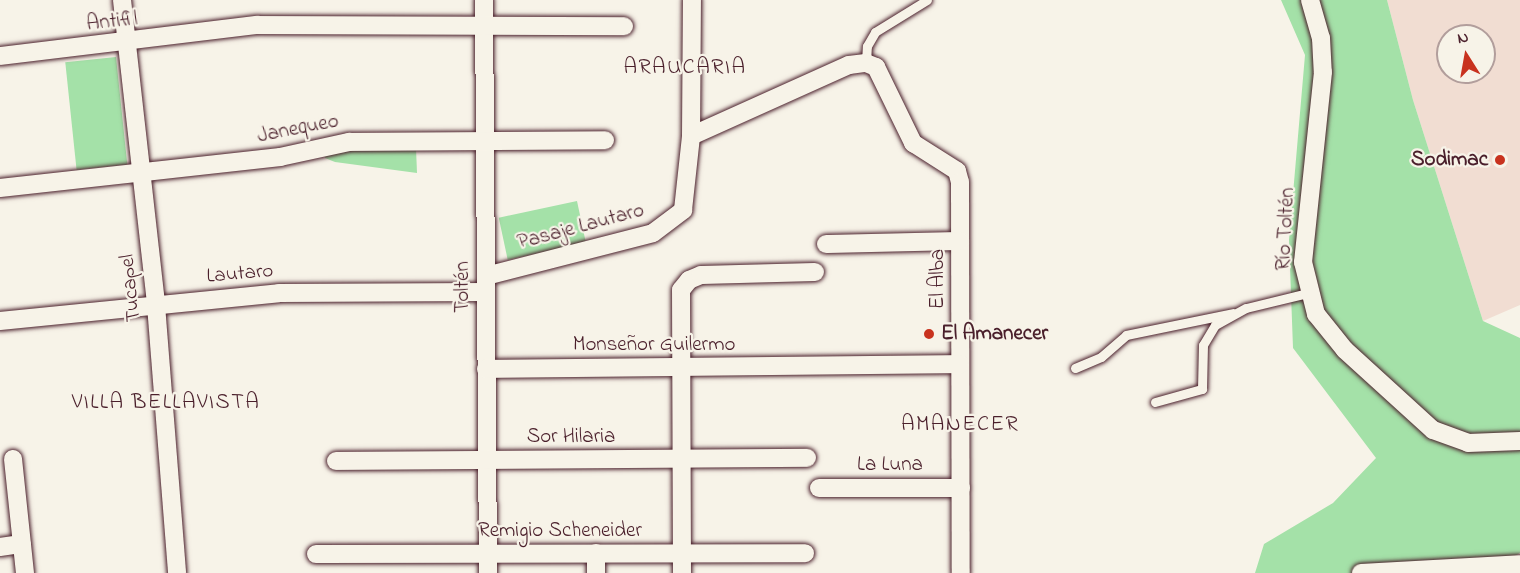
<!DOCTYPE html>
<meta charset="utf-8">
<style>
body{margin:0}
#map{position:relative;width:1520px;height:573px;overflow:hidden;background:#f7f3e8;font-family:"Indie Flower",sans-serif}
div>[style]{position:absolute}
.built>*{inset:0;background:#f1ddd2}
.green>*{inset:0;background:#a4e1a8;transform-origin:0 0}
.roads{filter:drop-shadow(0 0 2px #4a1f2b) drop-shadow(0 0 2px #4a1f2b)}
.lane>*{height:9px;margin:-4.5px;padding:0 4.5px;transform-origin:4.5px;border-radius:4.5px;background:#f7f3e8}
.street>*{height:18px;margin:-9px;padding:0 9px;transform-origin:9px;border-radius:9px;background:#f7f3e8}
.dots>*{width:16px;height:16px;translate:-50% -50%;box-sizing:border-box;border:3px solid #f7f3e8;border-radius:50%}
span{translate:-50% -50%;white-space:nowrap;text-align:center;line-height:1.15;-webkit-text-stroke:4.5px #f7f3e8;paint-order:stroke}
.street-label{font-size:21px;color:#4a1f2b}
.poi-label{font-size:21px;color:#4a1f2b;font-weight:700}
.right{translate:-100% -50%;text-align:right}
.left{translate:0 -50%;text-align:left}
.neighbourhood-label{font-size:22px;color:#4a1f2b;letter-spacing:1.5px}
.north{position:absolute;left:1436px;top:24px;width:60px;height:60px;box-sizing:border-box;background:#f7f3e8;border:2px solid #b29e9c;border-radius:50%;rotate:349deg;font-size:16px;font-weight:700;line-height:24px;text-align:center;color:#4a1f2b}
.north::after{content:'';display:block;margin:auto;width:21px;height:27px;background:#c8321e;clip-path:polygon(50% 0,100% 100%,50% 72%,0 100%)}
</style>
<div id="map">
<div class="built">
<i style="clip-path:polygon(evenodd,1387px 0,1520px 0,1520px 305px,1483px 321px,1413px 100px,1387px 0,1448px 36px,1484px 36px,1484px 72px,1448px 72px,1448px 36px)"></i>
</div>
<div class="green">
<i style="clip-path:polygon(1281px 0,1387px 0,1413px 100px,1483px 321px,1520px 338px,1520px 553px,1503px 563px,1411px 573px,1255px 573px,1264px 544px,1333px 503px,1376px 458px,1293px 348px,1289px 240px,1305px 55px)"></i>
<i style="left:116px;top:57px;width:108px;height:51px;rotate:84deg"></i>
<i style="clip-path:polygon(416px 148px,417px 173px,335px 162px,325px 158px,323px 152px)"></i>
<i style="left:577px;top:201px;width:43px;height:80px;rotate:78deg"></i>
</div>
<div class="roads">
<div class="lane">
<i style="left:866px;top:63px;width:17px;rotate:-87deg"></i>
<i style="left:867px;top:46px;width:16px;rotate:-60deg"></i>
<i style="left:875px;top:32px;width:61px;rotate:-31.6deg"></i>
<i style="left:1075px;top:368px;width:28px;rotate:-23deg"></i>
<i style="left:1101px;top:357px;width:33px;rotate:-41deg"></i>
<i style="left:1126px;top:335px;width:109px;rotate:-11.6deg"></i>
<i style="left:1155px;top:402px;width:49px;rotate:-15.5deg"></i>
<i style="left:1202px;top:389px;width:44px;rotate:-88.7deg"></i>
<i style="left:1203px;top:345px;width:23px;rotate:-59deg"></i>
<i style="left:1215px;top:325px;width:35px;rotate:-29deg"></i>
<i style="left:1246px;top:308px;width:64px;rotate:-13.6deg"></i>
</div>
<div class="street">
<i style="left:122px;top:0;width:307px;rotate:83.6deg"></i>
<i style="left:156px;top:305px;width:269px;rotate:85.5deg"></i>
<i style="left:484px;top:0;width:573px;rotate:89.6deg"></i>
<i style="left:1310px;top:0;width:40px;rotate:74deg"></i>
<i style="left:1321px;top:38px;width:34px;rotate:87deg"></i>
<i style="left:1323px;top:72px;width:191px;rotate:96deg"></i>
<i style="left:1303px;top:262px;width:54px;rotate:76deg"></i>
<i style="left:1316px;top:314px;width:46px;rotate:51.1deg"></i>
<i style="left:1345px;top:350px;width:119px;rotate:42.3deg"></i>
<i style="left:1433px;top:430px;width:37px;rotate:20deg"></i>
<i style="left:1468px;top:443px;width:52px;rotate:-2.2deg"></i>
<i style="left:0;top:56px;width:259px;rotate:-6.9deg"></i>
<i style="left:257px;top:25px;width:367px;rotate:0.2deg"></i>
<i style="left:691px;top:136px;width:173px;rotate:-24.2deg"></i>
<i style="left:849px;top:65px;width:17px;rotate:-7deg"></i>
<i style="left:866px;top:63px;width:11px;rotate:22deg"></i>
<i style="left:876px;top:67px;width:85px;rotate:64deg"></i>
<i style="left:913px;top:143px;width:52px;rotate:32.5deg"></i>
<i style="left:957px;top:171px;width:11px;rotate:75deg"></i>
<i style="left:960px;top:182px;width:391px;rotate:89.9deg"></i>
<i style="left:0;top:188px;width:282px;rotate:-6.3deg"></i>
<i style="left:280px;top:157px;width:71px;rotate:-12.3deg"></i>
<i style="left:349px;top:142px;width:256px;rotate:-0.4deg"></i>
<i style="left:826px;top:244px;width:134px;rotate:-1.3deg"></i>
<i style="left:486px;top:276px;width:172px;rotate:-14.4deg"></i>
<i style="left:653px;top:233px;width:38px;rotate:-37deg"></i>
<i style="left:683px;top:210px;width:74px;rotate:-83.8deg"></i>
<i style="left:691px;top:136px;width:136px;rotate:-89.6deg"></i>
<i style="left:0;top:321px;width:280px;rotate:-5.7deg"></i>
<i style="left:279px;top:293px;width:207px;rotate:-0.3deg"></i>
<i style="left:486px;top:369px;width:474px;rotate:-0.6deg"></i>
<i style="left:13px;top:459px;width:115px;rotate:84deg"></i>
<i style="left:336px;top:461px;width:471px;rotate:-0.4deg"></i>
<i style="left:819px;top:488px;width:142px"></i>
<i style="left:0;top:547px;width:22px;rotate:-8deg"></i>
<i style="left:596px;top:553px;width:20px;rotate:90deg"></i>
<i style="left:316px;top:554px;width:489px;rotate:-0.1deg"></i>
<i style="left:682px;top:573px;width:283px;rotate:-90.2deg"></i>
<i style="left:681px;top:290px;width:13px;rotate:-51deg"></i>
<i style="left:689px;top:280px;width:13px;rotate:-23deg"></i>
<i style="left:701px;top:275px;width:114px;rotate:-1.5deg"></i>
<i style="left:1361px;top:573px;width:159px;rotate:-3.2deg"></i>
</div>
</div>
<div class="dots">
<i style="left:1500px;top:160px;background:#c8321e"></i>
<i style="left:929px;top:334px;background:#c8321e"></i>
</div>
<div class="street-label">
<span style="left:112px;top:22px;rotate:-6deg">Antifil</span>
<span style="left:298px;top:129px;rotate:-11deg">Janequeo</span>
<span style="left:581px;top:227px;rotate:-15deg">Pasaje Lautaro</span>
<span style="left:1286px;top:229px;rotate:-87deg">Río Toltén</span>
<span style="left:240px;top:274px;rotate:-5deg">Lautaro</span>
<span style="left:938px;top:279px;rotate:-90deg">El Alba</span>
<span style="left:463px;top:287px;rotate:-90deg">Toltén</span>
<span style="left:131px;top:288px;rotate:-96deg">Tucapel</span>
<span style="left:654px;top:345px">Monseñor Guilermo</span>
<span style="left:571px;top:437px">Sor Hilaria</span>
<span style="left:890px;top:465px">La Luna</span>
<span style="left:560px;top:531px">Remigio Scheneider</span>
</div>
<div class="poi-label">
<span class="right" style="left:1488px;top:160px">Sodimac</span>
<span class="left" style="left:941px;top:334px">El Amanecer</span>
</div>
<div class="neighbourhood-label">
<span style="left:685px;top:69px">ARAUCARIA</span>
<span style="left:166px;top:404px">VILLA BELLAVISTA</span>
<span style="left:960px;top:426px">AMANECER</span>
</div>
<div class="north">N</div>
</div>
